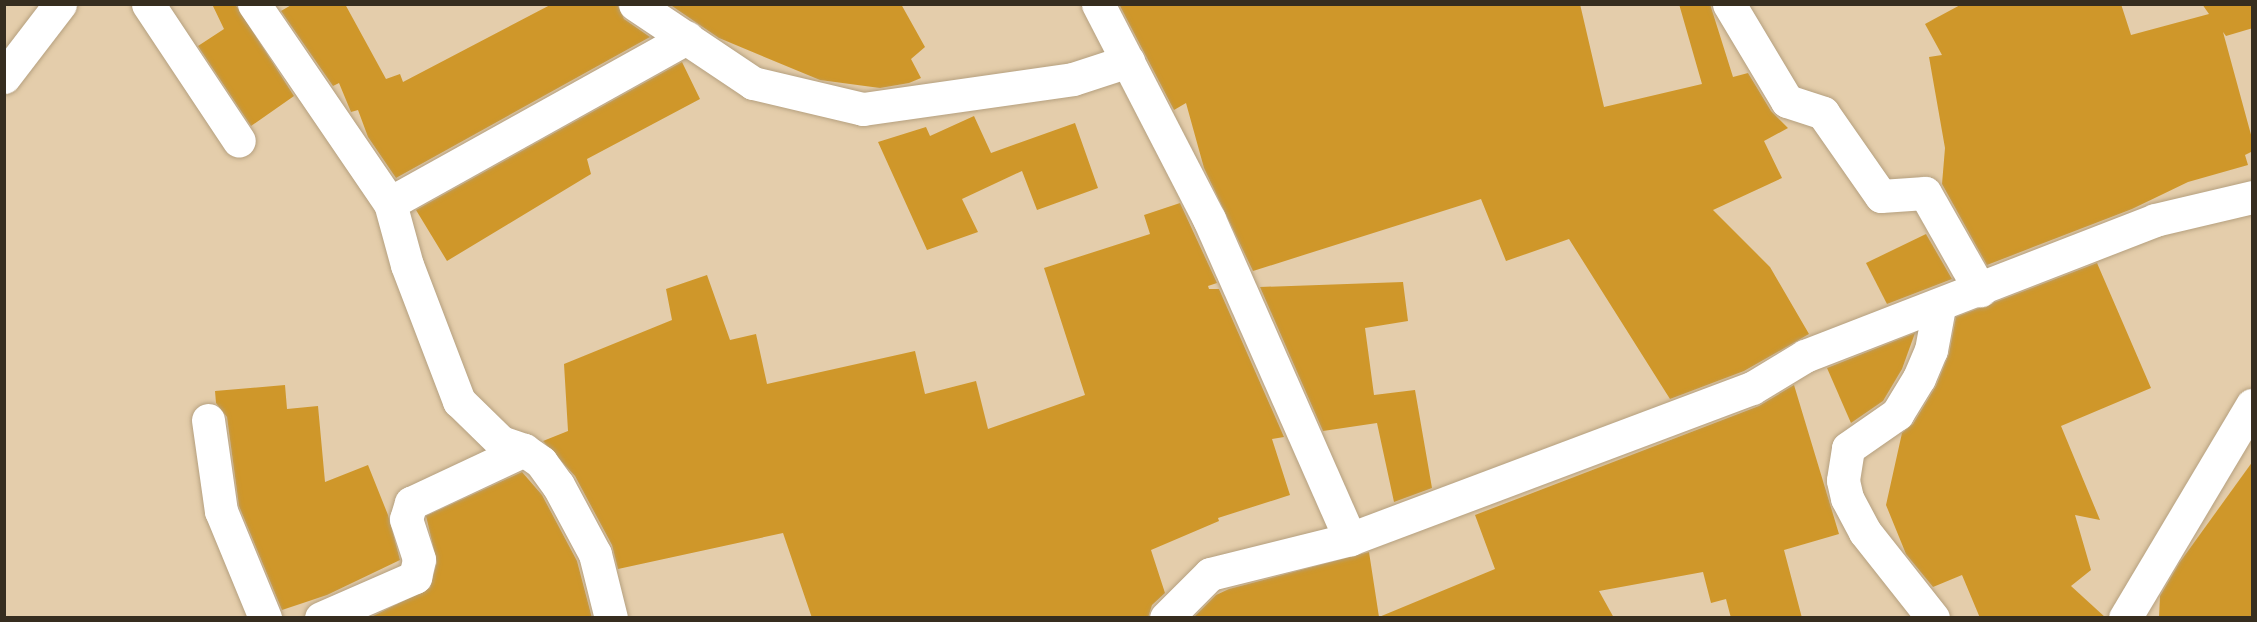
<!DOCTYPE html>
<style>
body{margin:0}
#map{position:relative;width:2257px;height:622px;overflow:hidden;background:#e4cdab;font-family:Cabin,sans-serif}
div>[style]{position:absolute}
.building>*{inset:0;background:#cf972a}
.roads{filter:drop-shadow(0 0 2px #b5a07f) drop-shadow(0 0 2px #b5a07f)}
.street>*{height:33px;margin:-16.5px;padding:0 16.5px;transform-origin:16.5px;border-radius:16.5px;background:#fff}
span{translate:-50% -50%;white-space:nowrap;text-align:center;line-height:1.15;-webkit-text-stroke:6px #f1dab7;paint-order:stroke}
.frame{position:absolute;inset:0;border:6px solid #362d1f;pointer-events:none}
</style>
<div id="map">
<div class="building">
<i style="clip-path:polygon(212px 4px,235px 4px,294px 96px,251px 126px,198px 46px,224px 29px)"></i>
<i style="clip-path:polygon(293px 4px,345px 4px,386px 79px,400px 74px,403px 82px,552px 4px,617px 4px,624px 19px,650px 37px,396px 178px,368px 137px,358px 110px,351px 112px,339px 83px,333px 86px,281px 11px)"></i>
<i style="clip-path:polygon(669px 4px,901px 4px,925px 47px,911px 59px,921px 78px,909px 83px,880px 88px,820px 80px,719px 38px)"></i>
<i style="clip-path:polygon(1119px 4px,1580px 4px,1604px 107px,1702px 84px,1679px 4px,1710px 4px,1733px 77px,1748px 73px,1771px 111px,1788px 128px,1764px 141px,1782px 178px,1713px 210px,1770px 267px,1809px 334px,1744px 371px,1670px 399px,1569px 239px,1506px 261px,1481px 199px,1253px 271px,1204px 168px,1186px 103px,1174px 110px)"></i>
<i style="clip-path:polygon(1962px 4px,2121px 4px,2131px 35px,2209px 14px,2202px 4px,2253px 4px,2253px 28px,2226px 36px,2223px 32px,2253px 142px,2253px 151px,2245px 155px,2248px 165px,2188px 182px,2132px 209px,1987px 265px,1942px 184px,1945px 148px,1929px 57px,1942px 55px,1925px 24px)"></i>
<i style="clip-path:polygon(682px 62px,700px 99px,587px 159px,591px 174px,447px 261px,416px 210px)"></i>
<i style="clip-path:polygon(974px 116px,991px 153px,1075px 123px,1098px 188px,1037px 210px,1022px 171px,962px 199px,978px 232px,927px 250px,878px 142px,926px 127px,930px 136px)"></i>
<i style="clip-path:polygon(1180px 203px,1217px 283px,1208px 286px,1209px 289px,1219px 289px,1284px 437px,1272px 439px,1290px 495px,1218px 518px,1219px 521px,1151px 550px,1165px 593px,1152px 605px,1148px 618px,812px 618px,783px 533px,618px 569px,612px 545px,575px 476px,543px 441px,568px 431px,564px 364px,672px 320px,666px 289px,707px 275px,730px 340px,756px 334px,767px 384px,915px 351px,925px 394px,976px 381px,988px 429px,1085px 395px,1044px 268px,1150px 234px,1144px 215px)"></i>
<i style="clip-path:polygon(1926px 234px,1952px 279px,1887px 304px,1866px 263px)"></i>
<i style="clip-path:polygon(2097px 263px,2151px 388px,2061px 426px,2100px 520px,2075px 515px,2091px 570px,2071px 586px,2106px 618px,1980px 618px,1962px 575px,1933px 587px,1906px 554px,1886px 505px,1902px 433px,1913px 424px,1936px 386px,1949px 354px,1956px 317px)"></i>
<i style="clip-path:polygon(1403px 282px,1408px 321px,1365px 328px,1374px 395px,1415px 390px,1432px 488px,1394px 502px,1377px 423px,1323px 431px,1260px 287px)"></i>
<i style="clip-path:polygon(1915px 333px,1902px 369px,1883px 401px,1851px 423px,1827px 368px)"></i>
<i style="clip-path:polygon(285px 385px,287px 409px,318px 406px,325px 482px,368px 465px,388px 515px,400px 560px,327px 595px,282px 610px,239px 506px,227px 417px,216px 403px,215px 391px)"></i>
<i style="clip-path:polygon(1794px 385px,1839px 534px,1784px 550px,1802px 618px,1731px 618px,1726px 599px,1711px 603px,1703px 572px,1599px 591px,1614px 618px,1193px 618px,1216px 595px,1229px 589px,1369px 552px,1379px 617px,1495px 569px,1475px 515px,1759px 406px)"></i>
<i style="clip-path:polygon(2253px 461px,2253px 618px,2159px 618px,2160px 596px,2180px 562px)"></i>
<i style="clip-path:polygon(522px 472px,542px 495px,577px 561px,592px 618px,369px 618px,430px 588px,437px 562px,426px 516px)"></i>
</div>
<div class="roads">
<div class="street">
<i style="left:148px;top:4px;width:164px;rotate:56.4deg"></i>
<i style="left:254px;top:4px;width:241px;rotate:55.7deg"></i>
<i style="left:390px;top:203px;width:64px;rotate:74.7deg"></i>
<i style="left:407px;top:265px;width:146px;rotate:69.1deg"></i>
<i style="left:459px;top:401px;width:59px;rotate:44.3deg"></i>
<i style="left:501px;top:442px;width:24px;rotate:19deg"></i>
<i style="left:524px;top:450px;width:21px;rotate:35deg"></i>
<i style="left:541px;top:462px;width:29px;rotate:54deg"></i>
<i style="left:558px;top:485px;width:78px;rotate:61.8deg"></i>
<i style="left:595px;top:554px;width:66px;rotate:76deg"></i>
<i style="left:635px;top:4px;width:142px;rotate:33.8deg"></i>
<i style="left:753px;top:83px;width:113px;rotate:13.3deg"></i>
<i style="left:863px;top:109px;width:212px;rotate:-8.1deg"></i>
<i style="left:1073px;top:79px;width:58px;rotate:-18.1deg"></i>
<i style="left:1098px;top:4px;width:242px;rotate:62.7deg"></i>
<i style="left:1209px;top:219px;width:350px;rotate:66.2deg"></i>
<i style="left:1729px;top:4px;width:113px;rotate:59.1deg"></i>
<i style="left:1787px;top:101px;width:38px;rotate:18deg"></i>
<i style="left:1823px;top:113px;width:101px;rotate:55.1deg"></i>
<i style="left:1881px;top:196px;width:44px;rotate:-3.9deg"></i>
<i style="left:1925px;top:193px;width:112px;rotate:60.4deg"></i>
<i style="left:4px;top:77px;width:92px;rotate:-52.5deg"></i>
<i style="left:390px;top:203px;width:340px;rotate:-29.1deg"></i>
<i style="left:208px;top:420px;width:92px;rotate:81.9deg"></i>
<i style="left:221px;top:511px;width:116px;rotate:67.6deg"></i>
<i style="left:321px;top:618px;width:103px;rotate:-23.6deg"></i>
<i style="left:415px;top:577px;width:18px;rotate:-77deg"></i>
<i style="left:419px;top:559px;width:42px;rotate:-108deg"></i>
<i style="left:406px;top:519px;width:17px;rotate:-73deg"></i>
<i style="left:411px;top:503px;width:125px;rotate:-25.1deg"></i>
<i style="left:1166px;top:618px;width:62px;rotate:-45deg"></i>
<i style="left:1210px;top:574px;width:144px;rotate:-14deg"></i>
<i style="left:1350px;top:539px;width:429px;rotate:-20.6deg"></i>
<i style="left:1752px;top:388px;width:62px;rotate:-31.1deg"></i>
<i style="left:1805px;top:356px;width:375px;rotate:-21.2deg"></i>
<i style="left:2155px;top:220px;width:100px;rotate:-13.3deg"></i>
<i style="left:1933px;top:618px;width:110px;rotate:-128.3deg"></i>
<i style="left:1865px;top:532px;width:38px;rotate:-118deg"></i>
<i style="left:1847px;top:498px;width:18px;rotate:-103deg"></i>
<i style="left:1843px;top:480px;width:32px;rotate:-81deg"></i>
<i style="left:1848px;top:448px;width:60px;rotate:-34.8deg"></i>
<i style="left:1897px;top:414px;width:42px;rotate:-58.6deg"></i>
<i style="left:1919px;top:378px;width:30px;rotate:-67deg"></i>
<i style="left:1931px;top:350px;width:44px;rotate:-79.5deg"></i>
<i style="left:2125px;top:618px;width:248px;rotate:-59.2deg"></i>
</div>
</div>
<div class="frame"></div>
</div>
